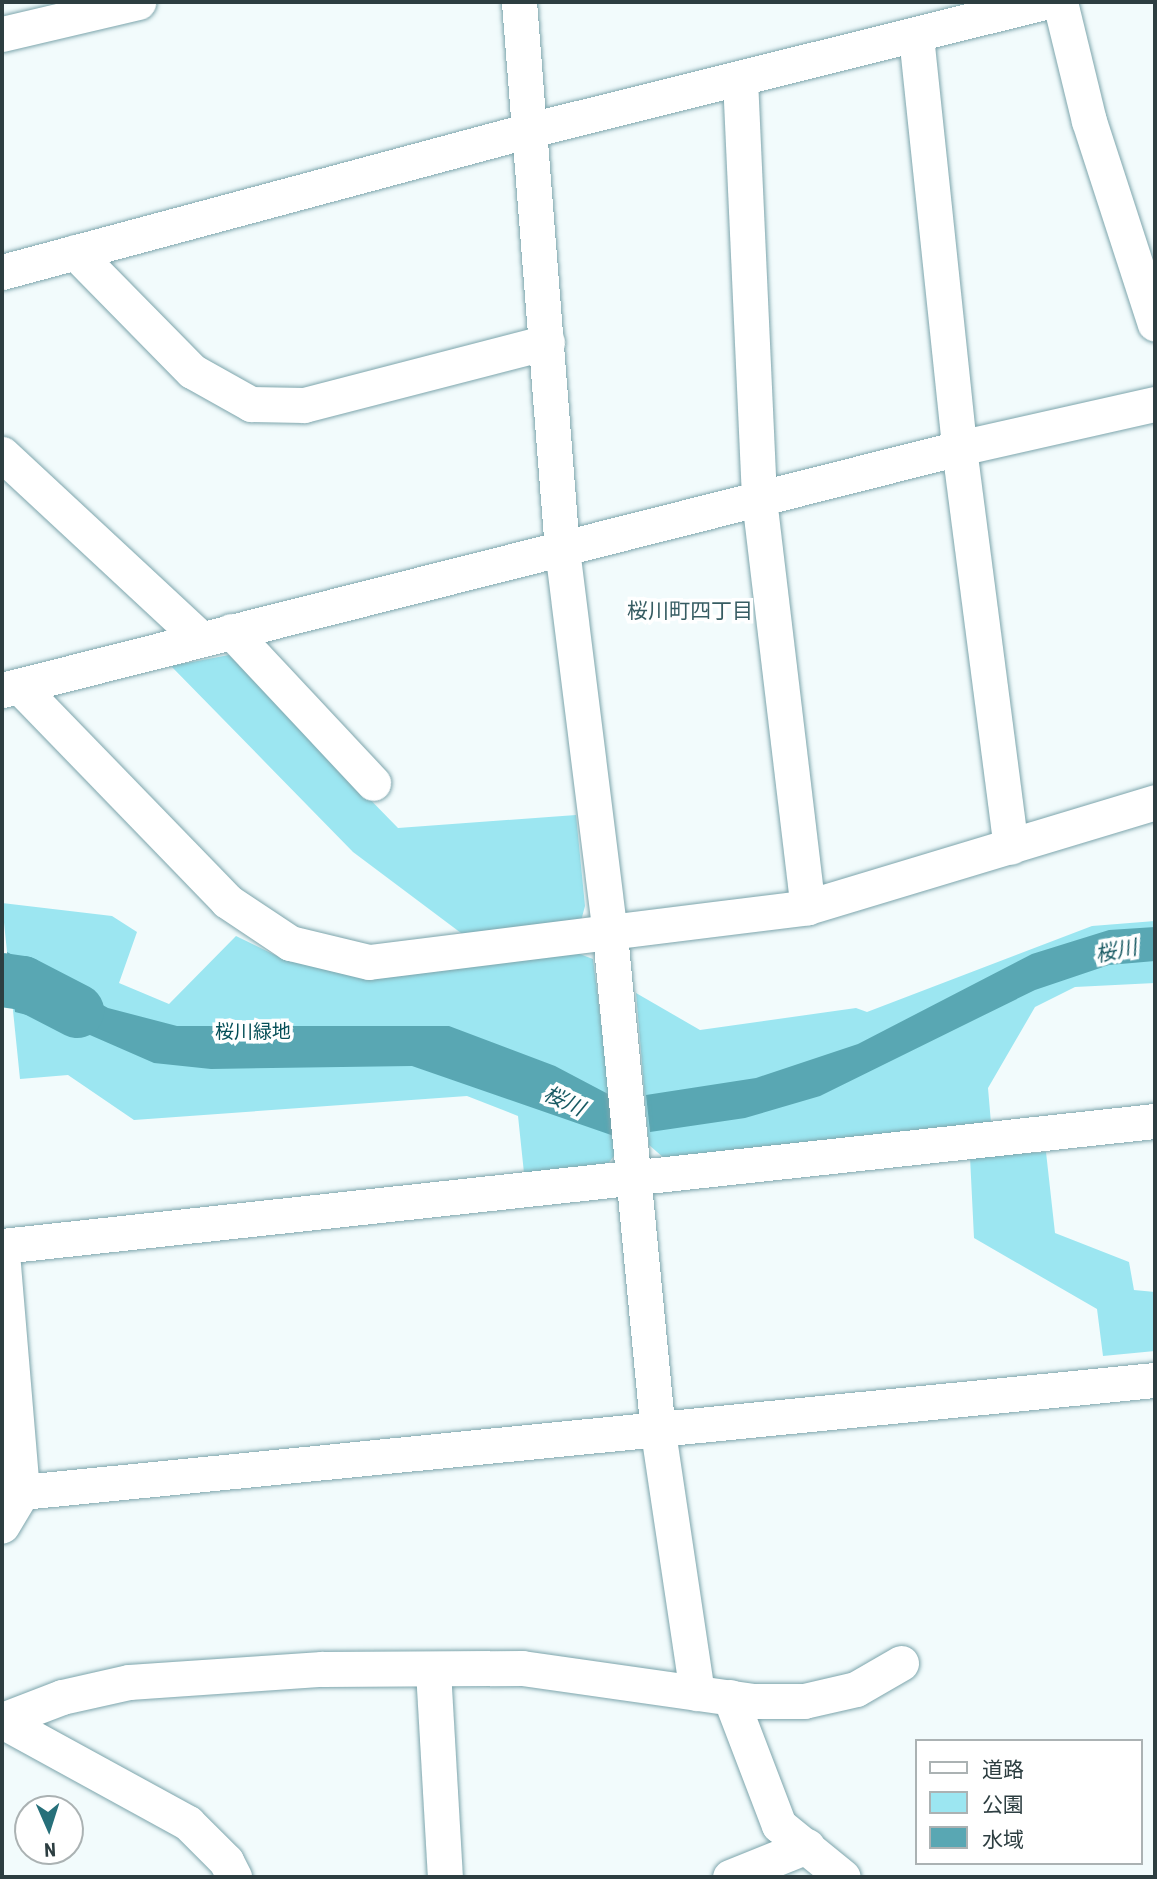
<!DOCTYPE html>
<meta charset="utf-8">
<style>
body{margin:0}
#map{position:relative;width:1157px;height:1879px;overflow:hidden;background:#f2fbfc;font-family:"Roboto Condensed","Noto Sans JP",sans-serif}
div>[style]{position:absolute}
.green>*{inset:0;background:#9ce6f1}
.water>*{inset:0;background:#59a7b3}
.river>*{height:54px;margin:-27px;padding:0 27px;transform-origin:27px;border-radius:27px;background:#59a7b3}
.roads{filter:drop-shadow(0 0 2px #7da5ac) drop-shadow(0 0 2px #7da5ac)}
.minor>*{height:35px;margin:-17.5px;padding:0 17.5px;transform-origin:17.5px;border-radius:17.5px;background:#fff}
span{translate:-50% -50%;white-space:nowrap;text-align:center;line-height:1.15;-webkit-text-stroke:7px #fff;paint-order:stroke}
.park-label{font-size:19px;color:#064f58}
.neighbourhood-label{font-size:21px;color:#365c62}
.water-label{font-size:21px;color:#185a63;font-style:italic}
.frame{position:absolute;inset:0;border:4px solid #2d3e41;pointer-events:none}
.legend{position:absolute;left:915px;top:1739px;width:228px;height:126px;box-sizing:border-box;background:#fff;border:2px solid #abb2b3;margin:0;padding:9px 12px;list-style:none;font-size:21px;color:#2d3e41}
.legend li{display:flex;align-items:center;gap:14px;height:35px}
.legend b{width:35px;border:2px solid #abb2b3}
.north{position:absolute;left:14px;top:1795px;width:70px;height:70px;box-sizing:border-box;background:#fff;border:2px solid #abb2b3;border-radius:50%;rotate:177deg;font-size:19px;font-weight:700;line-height:28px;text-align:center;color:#2d3e41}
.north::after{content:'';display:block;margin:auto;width:24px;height:32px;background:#27707a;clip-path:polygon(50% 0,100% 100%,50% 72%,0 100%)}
</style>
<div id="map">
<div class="green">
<i style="clip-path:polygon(229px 655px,398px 828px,576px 815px,585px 906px,581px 921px,469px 939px,353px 852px,171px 666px)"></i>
<i style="clip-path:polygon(2px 903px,112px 916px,137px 932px,119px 983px,169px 1004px,236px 936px,285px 960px,569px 950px,593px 959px,617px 1152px,607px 1165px,524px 1173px,518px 1116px,467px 1096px,134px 1120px,68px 1075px,20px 1079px)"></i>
<i style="clip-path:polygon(1155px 921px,1155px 983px,1075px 987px,1035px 1007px,988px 1088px,991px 1123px,664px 1158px,649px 1145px,636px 993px,700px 1030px,856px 1008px,867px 1012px,1092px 926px)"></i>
<i style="clip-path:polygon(1046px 1152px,1055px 1233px,1129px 1262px,1134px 1290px,1155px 1292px,1155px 1351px,1103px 1356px,1097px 1309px,974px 1238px,970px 1157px)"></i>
</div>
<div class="water">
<i style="clip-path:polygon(1155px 927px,1155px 961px,1109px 965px,1035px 990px,820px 1096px,745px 1118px,650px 1132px,646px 1095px,756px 1078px,858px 1044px,1032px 954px,1109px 930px)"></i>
<i style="clip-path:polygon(7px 952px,108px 1008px,177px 1026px,449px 1026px,555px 1066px,610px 1095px,614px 1136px,412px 1066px,211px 1069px,154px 1063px,67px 1025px,15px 1012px)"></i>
</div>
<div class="river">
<i style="left:2px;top:980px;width:21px;rotate:8deg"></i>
<i style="left:23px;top:983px;width:61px;rotate:27.4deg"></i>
</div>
<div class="roads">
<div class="minor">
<i style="left:519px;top:2px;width:549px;rotate:85.51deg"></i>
<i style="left:562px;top:549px;width:389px;rotate:82.9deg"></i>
<i style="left:610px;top:935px;width:499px;rotate:84.5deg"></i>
<i style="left:658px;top:1432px;width:264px;rotate:81.5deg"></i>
<i style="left:1060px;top:2px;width:122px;rotate:76.3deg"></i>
<i style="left:1089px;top:121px;width:213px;rotate:72deg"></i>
<i style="left:2px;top:34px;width:140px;rotate:-13.2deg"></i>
<i style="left:916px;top:36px;width:414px;rotate:84deg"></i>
<i style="left:959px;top:448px;width:402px;rotate:82.6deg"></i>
<i style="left:740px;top:79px;width:420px;rotate:87.4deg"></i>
<i style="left:759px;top:499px;width:411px;rotate:83.2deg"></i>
<i style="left:75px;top:252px;width:167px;rotate:45.5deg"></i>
<i style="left:192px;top:371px;width:68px;rotate:29.2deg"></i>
<i style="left:251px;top:404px;width:53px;rotate:1.1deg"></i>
<i style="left:304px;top:405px;width:251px;rotate:-14.5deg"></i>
<i style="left:2px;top:272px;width:547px;rotate:-15.05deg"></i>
<i style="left:530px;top:130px;width:530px;rotate:-13.98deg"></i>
<i style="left:2px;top:454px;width:272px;rotate:42.9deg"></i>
<i style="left:231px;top:631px;width:208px;rotate:46.9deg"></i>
<i style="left:19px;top:686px;width:299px;rotate:45.9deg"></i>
<i style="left:227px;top:901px;width:76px;rotate:33.7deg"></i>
<i style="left:290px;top:943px;width:81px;rotate:13.5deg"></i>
<i style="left:369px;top:962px;width:442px;rotate:-7.1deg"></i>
<i style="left:808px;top:907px;width:363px;rotate:-16.8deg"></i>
<i style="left:2px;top:690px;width:987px;rotate:-14.19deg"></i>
<i style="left:959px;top:448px;width:201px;rotate:-12.7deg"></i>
<i style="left:2px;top:1246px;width:1160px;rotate:-6.19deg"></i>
<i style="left:2px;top:1253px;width:240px;rotate:85.2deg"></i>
<i style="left:22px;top:1492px;width:39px;rotate:121deg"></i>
<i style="left:2px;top:1485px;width:21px;rotate:19deg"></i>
<i style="left:22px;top:1492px;width:1139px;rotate:-5.65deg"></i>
<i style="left:433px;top:1670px;width:207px;rotate:86.7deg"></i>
<i style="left:730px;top:1697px;width:137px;rotate:69.1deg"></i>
<i style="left:779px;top:1825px;width:82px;rotate:39.1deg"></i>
<i style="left:2px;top:1720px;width:64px;rotate:-21deg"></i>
<i style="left:62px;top:1697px;width:69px;rotate:-12.6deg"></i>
<i style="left:129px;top:1682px;width:193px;rotate:-3.9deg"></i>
<i style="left:322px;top:1669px;width:200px;rotate:-0.3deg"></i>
<i style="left:522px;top:1668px;width:234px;rotate:8.1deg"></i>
<i style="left:754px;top:1701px;width:50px"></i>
<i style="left:804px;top:1701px;width:53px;rotate:-13deg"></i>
<i style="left:856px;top:1689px;width:52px;rotate:-30deg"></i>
<i style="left:2px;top:1721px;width:212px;rotate:28.7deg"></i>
<i style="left:188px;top:1823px;width:54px;rotate:45deg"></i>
<i style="left:226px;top:1861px;width:18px;rotate:63deg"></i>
<i style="left:730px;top:1877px;width:83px;rotate:-21.9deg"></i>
</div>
</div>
<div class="park-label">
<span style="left:253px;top:1032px">桜川緑地</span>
</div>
<div class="neighbourhood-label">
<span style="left:690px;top:611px">桜川町四丁目</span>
</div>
<div class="water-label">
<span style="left:1116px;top:951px;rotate:-11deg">桜川</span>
<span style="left:564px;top:1101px;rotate:25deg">桜川</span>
</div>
<div class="frame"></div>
<ul class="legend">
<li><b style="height:9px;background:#fff"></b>道路</li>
<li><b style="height:19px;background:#9ce6f1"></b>公園</li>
<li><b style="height:19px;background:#59a7b3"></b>水域</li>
</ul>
<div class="north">N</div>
</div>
